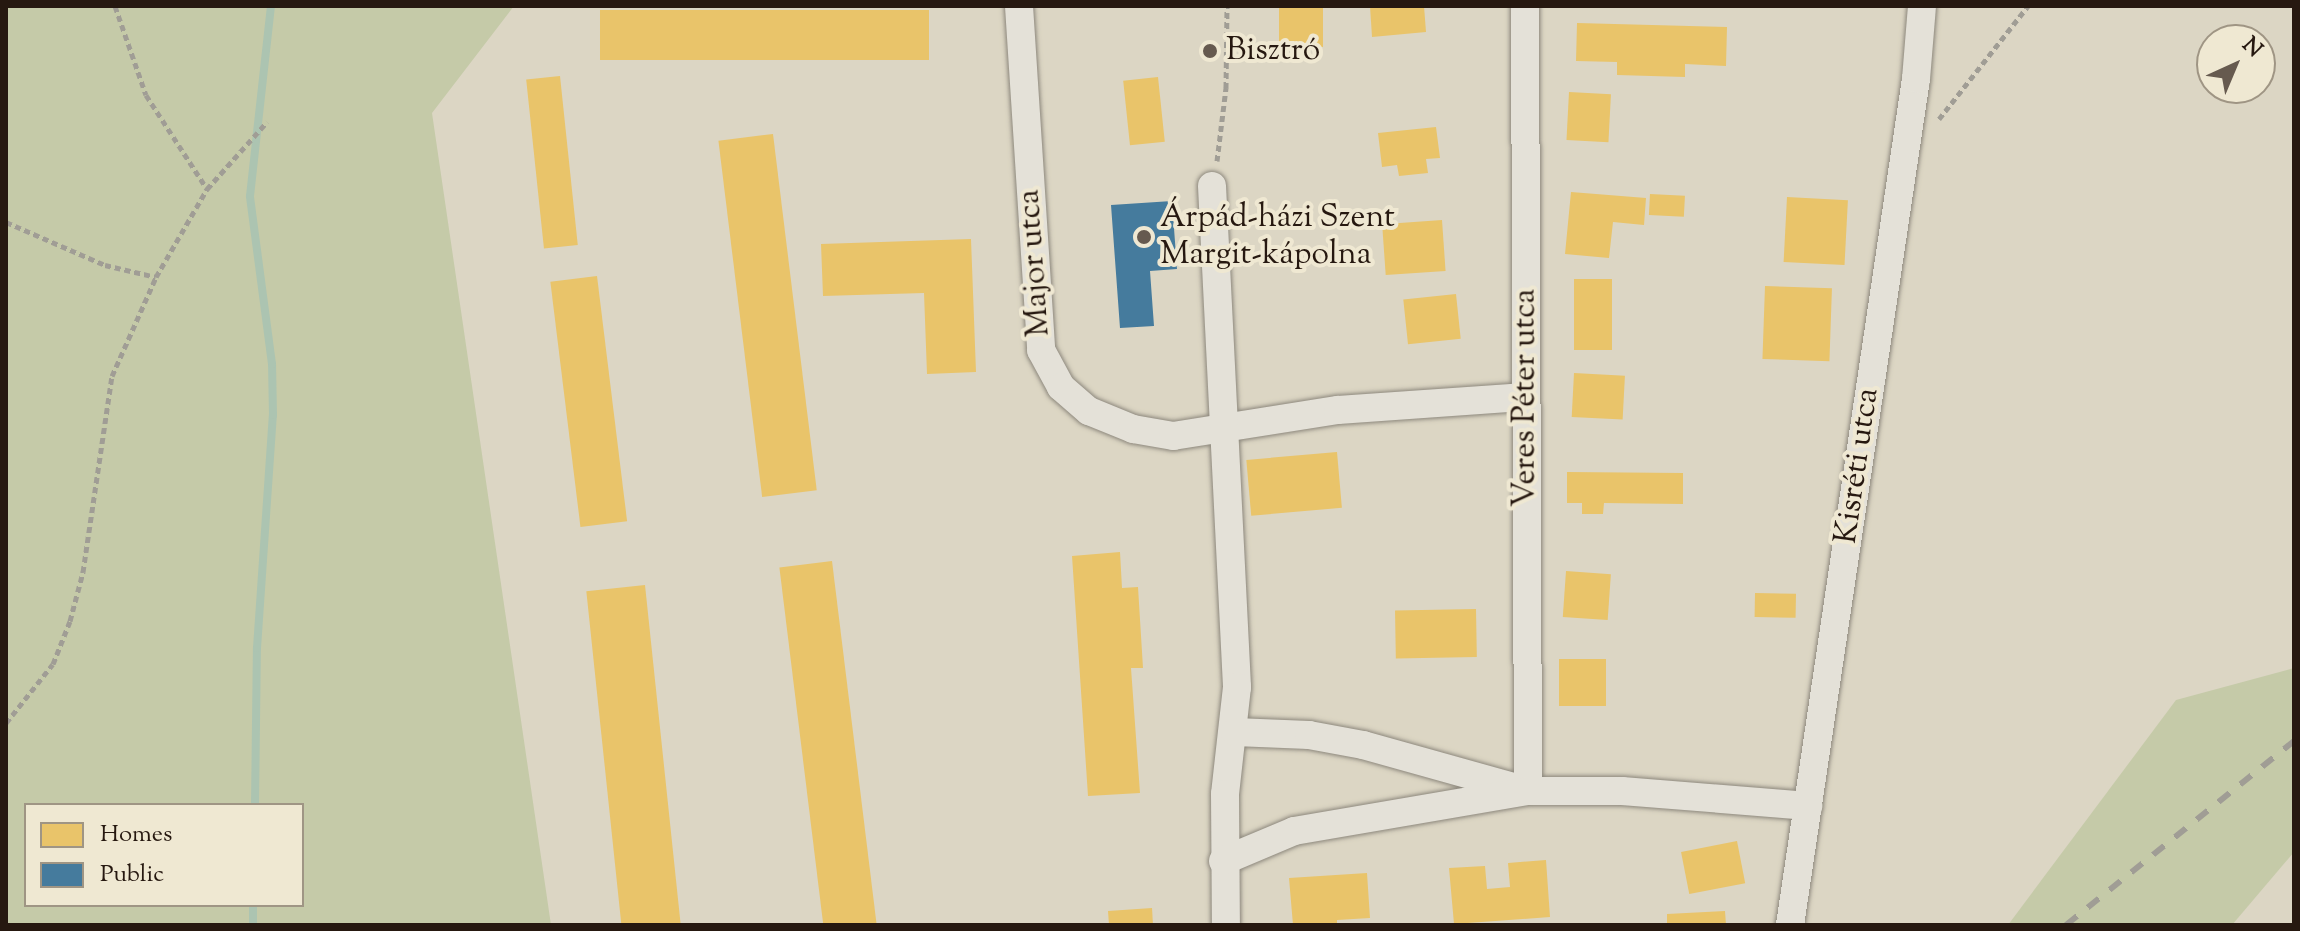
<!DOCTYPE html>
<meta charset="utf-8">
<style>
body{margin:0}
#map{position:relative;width:2300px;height:931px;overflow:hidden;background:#dcd6c4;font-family:"Sorts Mill Goudy",serif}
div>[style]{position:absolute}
.green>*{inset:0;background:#c5caa8}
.homes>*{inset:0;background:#e9c46a;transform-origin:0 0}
.public>*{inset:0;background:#457b9d}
.stream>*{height:8px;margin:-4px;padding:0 4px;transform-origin:4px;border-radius:4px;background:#acc4b1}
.path>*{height:5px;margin-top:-2.5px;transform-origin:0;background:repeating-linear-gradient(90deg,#a09d95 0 6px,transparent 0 10px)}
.roads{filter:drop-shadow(0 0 2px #8d887d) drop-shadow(0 0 2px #8d887d)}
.minor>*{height:28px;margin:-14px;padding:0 14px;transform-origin:14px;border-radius:14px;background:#e4e1d8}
.rail>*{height:6px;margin-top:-3px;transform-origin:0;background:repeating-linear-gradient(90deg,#a09d95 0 14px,transparent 0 28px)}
.dots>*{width:22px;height:22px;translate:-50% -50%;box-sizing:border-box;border:4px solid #efe8d2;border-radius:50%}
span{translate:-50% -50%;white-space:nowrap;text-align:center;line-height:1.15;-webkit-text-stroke:8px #efe8d2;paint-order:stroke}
.poi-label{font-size:32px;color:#261810}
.left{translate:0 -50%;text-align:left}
.street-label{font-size:32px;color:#261810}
.frame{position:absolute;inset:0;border:8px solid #261810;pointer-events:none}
.legend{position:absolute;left:24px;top:803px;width:280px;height:104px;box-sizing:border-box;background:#efe8d2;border:2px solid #9f9584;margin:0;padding:10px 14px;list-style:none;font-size:24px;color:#261810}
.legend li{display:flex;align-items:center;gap:16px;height:40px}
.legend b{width:40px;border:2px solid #9f9584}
.north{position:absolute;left:2196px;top:24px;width:80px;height:80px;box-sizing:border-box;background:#efe8d2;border:2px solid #9f9584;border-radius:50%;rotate:44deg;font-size:22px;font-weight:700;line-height:32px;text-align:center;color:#261810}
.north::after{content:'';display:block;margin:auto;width:28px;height:36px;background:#665a4f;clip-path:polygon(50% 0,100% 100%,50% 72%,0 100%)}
</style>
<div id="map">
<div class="green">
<i style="clip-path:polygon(evenodd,6px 6px,514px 6px,432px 113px,551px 925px,6px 925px,6px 6px,26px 805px,302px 805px,302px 905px,26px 905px,26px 805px)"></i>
<i style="clip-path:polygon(2294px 668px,2294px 852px,2232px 925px,2008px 925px,2176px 700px)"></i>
</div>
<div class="homes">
<i style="left:1279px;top:6px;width:44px;height:41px"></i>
<i style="clip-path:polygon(1370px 6px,1424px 6px,1426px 32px,1372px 37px)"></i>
<i style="left:600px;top:10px;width:329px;height:50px"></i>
<i style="clip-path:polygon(1577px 23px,1727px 27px,1726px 66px,1685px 64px,1685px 77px,1617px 75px,1617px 62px,1576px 61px)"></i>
<i style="left:560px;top:76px;width:170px;height:34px;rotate:84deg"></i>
<i style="left:1158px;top:77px;width:65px;height:35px;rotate:84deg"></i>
<i style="left:1569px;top:92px;width:42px;height:48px;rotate:3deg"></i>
<i style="clip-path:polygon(1436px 127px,1440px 158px,1426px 159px,1428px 173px,1399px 176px,1397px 165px,1382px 167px,1378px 133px)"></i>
<i style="left:773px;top:134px;width:359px;height:55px;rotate:83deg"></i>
<i style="clip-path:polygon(1571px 192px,1646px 198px,1644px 225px,1613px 222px,1609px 258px,1565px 254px)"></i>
<i style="left:1650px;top:194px;width:35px;height:21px;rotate:3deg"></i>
<i style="left:1787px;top:197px;width:61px;height:65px;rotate:3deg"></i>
<i style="left:1442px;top:220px;width:51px;height:60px;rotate:86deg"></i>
<i style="clip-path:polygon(971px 239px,976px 372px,927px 374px,924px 293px,823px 296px,821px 244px)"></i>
<i style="left:597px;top:276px;width:247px;height:47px;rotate:83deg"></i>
<i style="left:1574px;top:279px;width:38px;height:71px"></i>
<i style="left:1765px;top:286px;width:67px;height:73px;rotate:2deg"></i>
<i style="left:1456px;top:294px;width:45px;height:53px;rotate:84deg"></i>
<i style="left:1574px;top:373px;width:51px;height:44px;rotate:3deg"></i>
<i style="left:1337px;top:452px;width:56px;height:91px;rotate:85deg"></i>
<i style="clip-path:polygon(1567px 472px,1683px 473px,1683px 504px,1604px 503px,1603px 514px,1582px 514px,1582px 503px,1567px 503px)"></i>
<i style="clip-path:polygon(1120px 552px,1122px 588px,1138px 587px,1143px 668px,1131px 668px,1140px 793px,1088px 796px,1072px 556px)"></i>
<i style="left:832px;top:561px;width:367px;height:53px;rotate:83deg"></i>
<i style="left:1566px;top:571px;width:45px;height:46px;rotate:4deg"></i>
<i style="left:645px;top:585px;width:342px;height:59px;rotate:84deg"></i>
<i style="left:1755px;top:593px;width:41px;height:24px;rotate:1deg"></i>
<i style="left:1476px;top:609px;width:48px;height:81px;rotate:89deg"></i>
<i style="left:1559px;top:659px;width:47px;height:47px"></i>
<i style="left:1737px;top:841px;width:43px;height:57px;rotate:79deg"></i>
<i style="clip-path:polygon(1546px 860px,1550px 917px,1454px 924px,1449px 868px,1485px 866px,1487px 889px,1510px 887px,1508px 863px)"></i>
<i style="clip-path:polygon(1367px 873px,1370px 918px,1337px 920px,1337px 925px,1293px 925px,1289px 878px)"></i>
<i style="clip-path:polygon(1152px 908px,1153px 925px,1109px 925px,1108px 911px)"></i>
<i style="clip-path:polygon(1725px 911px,1726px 925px,1667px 925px,1667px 914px)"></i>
</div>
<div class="public">
<i style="clip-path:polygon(1172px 201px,1177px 269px,1150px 271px,1154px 326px,1120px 328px,1111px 205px)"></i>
</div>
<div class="stream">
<i style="left:255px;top:805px;width:157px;rotate:-89.3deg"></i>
<i style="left:257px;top:648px;width:234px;rotate:-86.1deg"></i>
<i style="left:273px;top:415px;width:51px;rotate:-91.1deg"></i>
<i style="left:272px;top:364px;width:169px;rotate:-97.5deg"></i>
<i style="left:250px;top:196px;width:191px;rotate:-83.7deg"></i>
<i style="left:253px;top:925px;width:20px;rotate:-90deg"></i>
</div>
<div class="path">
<i style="left:115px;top:6px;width:94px;rotate:70.8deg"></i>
<i style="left:146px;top:95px;width:112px;rotate:57deg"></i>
<i style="left:1939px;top:119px;width:144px;rotate:-51.8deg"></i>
<i style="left:1217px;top:161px;width:74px;rotate:-83deg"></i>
<i style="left:1226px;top:88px;width:82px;rotate:-89.3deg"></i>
<i style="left:6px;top:222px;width:108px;rotate:23.5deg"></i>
<i style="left:105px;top:265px;width:52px;rotate:13.2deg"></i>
<i style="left:6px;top:723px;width:75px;rotate:-51.5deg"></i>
<i style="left:53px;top:664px;width:46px;rotate:-68.4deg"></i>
<i style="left:70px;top:621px;width:51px;rotate:-75.1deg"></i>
<i style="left:83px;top:572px;width:198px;rotate:-81.6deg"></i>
<i style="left:112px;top:376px;width:108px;rotate:-66deg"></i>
<i style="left:156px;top:277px;width:102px;rotate:-59.9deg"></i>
<i style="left:207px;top:189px;width:90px;rotate:-48.2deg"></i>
</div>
<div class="roads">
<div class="minor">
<i style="left:1019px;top:6px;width:345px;rotate:86.3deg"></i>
<i style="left:1041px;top:350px;width:42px;rotate:61.6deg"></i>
<i style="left:1061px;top:387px;width:37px;rotate:41deg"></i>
<i style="left:1089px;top:411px;width:48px;rotate:22.2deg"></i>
<i style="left:1133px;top:429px;width:41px;rotate:9.9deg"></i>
<i style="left:1173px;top:436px;width:167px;rotate:-9deg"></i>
<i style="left:1338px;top:410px;width:188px;rotate:-4deg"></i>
<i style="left:1212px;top:186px;width:502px;rotate:87.14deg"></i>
<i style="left:1237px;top:687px;width:108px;rotate:96.4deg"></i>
<i style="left:1225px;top:794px;width:131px;rotate:89.6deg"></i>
<i style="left:1235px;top:732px;width:74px;rotate:2.3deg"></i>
<i style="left:1309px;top:735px;width:55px;rotate:10.5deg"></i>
<i style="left:1363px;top:745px;width:171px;rotate:15.6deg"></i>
<i style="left:1528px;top:791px;width:785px;rotate:-90.22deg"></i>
<i style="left:1223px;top:861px;width:77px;rotate:-22.9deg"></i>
<i style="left:1294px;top:831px;width:237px;rotate:-9.7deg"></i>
<i style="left:1528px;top:791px;width:94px"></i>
<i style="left:1622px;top:791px;width:187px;rotate:4.6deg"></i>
<i style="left:1790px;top:925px;width:855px;rotate:-81.53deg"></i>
<i style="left:1916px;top:79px;width:73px;rotate:-85.3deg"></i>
</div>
</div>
<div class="rail">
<i style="left:2066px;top:925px;width:293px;rotate:-38.9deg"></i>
</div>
<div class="dots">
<i style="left:1210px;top:51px;background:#665a4f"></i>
<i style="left:1144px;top:237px;background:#665a4f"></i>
</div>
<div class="poi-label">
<span class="left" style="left:1226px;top:51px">Bisztró</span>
<span class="left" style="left:1160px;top:237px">Árpád-házi Szent<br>Margit-kápolna</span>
</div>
<div class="street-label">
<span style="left:1035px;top:263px;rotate:-94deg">Major utca</span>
<span style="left:1526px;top:398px;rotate:-90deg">Veres Péter utca</span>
<span style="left:1858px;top:466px;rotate:-82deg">Kisréti utca</span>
</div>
<div class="frame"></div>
<ul class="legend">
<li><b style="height:22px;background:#e9c46a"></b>Homes</li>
<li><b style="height:22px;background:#457b9d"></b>Public</li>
</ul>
<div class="north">N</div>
</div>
